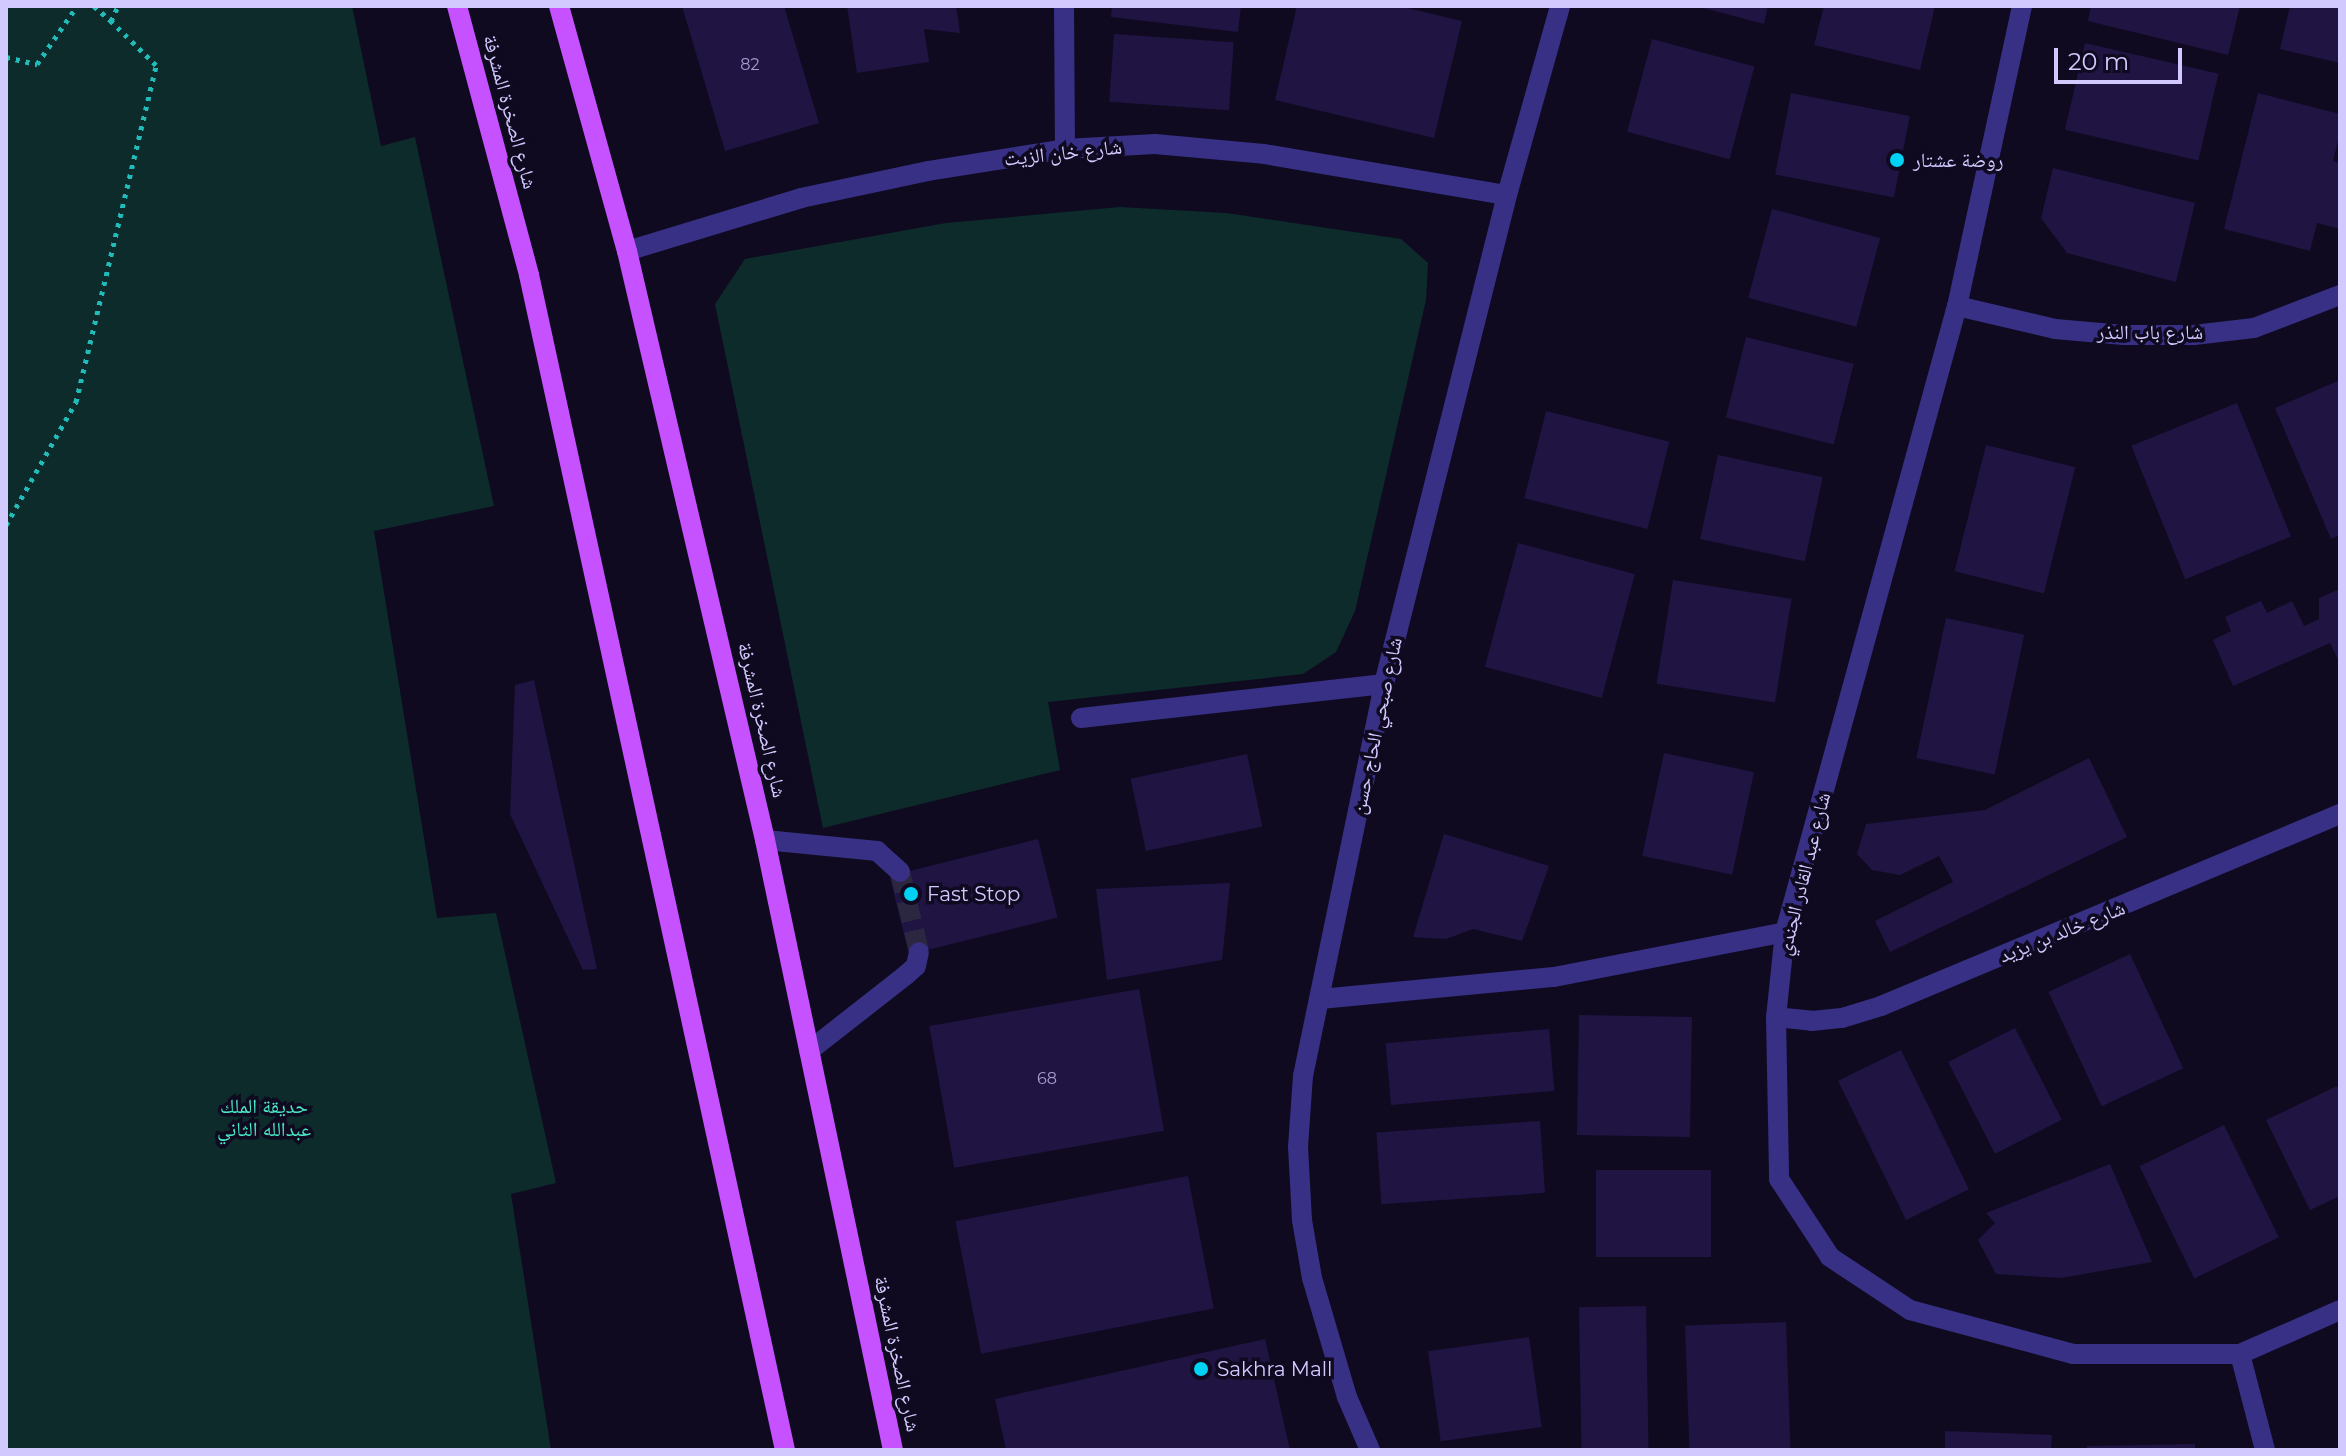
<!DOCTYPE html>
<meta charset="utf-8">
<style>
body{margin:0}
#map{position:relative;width:2346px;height:1456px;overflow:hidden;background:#0f0a20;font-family:Montserrat,"Noto Naskh Arabic",sans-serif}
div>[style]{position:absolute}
.green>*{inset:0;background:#0d2b2b}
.building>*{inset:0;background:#201443;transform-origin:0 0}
.minor-tunnel>*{height:20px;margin-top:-10px;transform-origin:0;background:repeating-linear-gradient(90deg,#2c2741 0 20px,transparent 0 30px)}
.path>*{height:5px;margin-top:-2.5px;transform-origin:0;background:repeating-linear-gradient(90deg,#21bcb9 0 4px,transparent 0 10px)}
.minor>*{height:20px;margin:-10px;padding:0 10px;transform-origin:10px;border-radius:10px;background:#373085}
.major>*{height:20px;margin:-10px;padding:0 10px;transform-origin:10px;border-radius:10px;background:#c551ff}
.dots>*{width:22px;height:22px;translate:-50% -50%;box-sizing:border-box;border:4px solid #0f0a20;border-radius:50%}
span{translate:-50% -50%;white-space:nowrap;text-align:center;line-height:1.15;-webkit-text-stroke:7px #0f0a20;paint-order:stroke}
.number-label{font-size:16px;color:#a69cd0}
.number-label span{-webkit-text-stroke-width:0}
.street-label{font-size:20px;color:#d2caff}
.poi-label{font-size:20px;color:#d2caff}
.left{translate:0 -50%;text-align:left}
.park-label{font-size:20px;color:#49ebc9}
.frame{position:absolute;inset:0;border:8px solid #d2caff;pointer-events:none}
.scale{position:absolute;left:2054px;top:48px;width:128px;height:36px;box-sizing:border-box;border:4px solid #d2caff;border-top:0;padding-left:10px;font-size:24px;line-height:28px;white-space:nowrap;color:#d2caff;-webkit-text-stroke:6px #0f0a20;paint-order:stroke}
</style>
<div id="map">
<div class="green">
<i style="clip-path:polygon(6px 6px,352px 6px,381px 146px,415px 137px,494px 506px,374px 531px,437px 918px,496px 913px,556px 1183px,511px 1194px,551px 1450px,6px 1450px)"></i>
<i style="clip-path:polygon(1120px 207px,1226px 213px,1401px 239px,1428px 263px,1426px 300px,1355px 611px,1336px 652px,1303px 674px,1048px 702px,1060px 770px,823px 828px,715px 304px,745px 259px,946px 223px)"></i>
</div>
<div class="building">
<i style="clip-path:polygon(682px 6px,784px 6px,819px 123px,725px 151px)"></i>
<i style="clip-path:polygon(847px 6px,956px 6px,960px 33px,924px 29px,929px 62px,857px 73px)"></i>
<i style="clip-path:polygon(1112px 6px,1241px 6px,1238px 32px,1111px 17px)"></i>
<i style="clip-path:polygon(1297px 6px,1399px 6px,1462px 21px,1434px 138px,1275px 100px)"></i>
<i style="clip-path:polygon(1696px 6px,1768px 6px,1764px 24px)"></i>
<i style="clip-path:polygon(1824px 6px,1935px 6px,1920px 70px,1814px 45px)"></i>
<i style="clip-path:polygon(2091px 6px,2240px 6px,2228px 55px,2088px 21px)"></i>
<i style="clip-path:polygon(2290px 6px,2340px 6px,2340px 63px,2280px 49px)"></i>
<i style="left:1114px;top:34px;width:120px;height:68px;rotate:4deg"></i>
<i style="left:1652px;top:39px;width:106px;height:96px;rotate:15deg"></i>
<i style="left:2085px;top:43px;width:137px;height:89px;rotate:13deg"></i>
<i style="left:1791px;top:93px;width:121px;height:83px;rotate:11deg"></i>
<i style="clip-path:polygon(2258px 93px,2340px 114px,2340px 133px,2333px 161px,2340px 163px,2340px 229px,2317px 223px,2310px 251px,2224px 229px)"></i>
<i style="clip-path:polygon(2053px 168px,2195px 203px,2176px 282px,2067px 253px,2041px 218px)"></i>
<i style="left:1772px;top:209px;width:112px;height:92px;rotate:15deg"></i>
<i style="left:1746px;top:337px;width:111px;height:83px;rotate:14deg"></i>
<i style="clip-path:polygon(2340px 380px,2340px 535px,2331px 539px,2275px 408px)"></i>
<i style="left:2237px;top:403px;width:144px;height:114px;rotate:68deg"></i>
<i style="left:1546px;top:411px;width:127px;height:90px;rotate:14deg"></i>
<i style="left:1986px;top:445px;width:92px;height:130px;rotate:14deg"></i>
<i style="left:1718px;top:455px;width:107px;height:86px;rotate:12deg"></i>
<i style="left:1518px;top:543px;width:121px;height:128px;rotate:15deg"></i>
<i style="left:1673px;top:580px;width:120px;height:105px;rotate:9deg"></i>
<i style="clip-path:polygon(2340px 589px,2340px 664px,2330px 643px,2233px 686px,2213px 640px,2231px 631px,2225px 617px,2261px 601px,2267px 613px,2292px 601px,2304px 626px,2319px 619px,2319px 598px)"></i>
<i style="left:1946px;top:618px;width:80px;height:143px;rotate:12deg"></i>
<i style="clip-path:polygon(534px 680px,597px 969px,583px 970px,510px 814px,515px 685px)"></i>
<i style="left:1664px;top:753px;width:92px;height:105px;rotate:12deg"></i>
<i style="left:1247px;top:754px;width:74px;height:119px;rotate:78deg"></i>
<i style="clip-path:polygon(2089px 758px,2127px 837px,1890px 952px,1875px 921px,1953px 882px,1939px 856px,1900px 875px,1872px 870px,1857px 854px,1866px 824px,1985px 810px)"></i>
<i style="clip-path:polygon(1444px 834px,1549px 866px,1522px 941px,1473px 929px,1446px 939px,1413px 937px)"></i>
<i style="left:1038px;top:839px;width:81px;height:153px;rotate:76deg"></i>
<i style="clip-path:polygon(1230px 883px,1222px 960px,1107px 980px,1096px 889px)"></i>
<i style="left:2130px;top:954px;width:126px;height:90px;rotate:65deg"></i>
<i style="left:1139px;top:989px;width:144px;height:213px;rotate:80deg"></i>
<i style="left:1579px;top:1015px;width:113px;height:120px;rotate:1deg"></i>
<i style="left:2015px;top:1028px;width:103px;height:75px;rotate:63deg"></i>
<i style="left:1549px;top:1029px;width:62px;height:164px;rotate:85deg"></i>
<i style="left:1901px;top:1050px;width:155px;height:70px;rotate:64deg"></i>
<i style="clip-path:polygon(2337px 1086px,2340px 1092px,2340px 1196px,2310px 1210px,2266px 1120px)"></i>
<i style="left:1540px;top:1121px;width:72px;height:164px;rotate:86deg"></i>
<i style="left:2224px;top:1125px;width:125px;height:94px;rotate:64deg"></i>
<i style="clip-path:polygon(2110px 1164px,2152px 1262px,2061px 1278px,1996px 1274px,1978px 1240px,1995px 1223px,1986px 1213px)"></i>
<i style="left:1596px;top:1170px;width:115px;height:87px"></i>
<i style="left:1188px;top:1176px;width:135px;height:237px;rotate:79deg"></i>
<i style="left:1646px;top:1306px;width:144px;height:67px;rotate:89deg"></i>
<i style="left:1786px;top:1322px;width:128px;height:101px;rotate:88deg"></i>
<i style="left:1529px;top:1337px;width:91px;height:102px;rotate:82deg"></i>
<i style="clip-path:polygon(1265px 1339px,1290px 1450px,1006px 1450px,995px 1399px)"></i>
<i style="clip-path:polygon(1945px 1431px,2052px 1435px,2051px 1450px,1945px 1450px)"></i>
<i style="clip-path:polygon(2195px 1444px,2195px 1450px,2087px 1450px,2087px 1446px)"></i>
</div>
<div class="minor-tunnel">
<i style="left:900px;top:872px;width:82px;rotate:76.6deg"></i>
</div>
<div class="path">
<i style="left:94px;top:6px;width:23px;rotate:41deg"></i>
<i style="left:6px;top:57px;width:32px;rotate:13deg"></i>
<i style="left:37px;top:64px;width:70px;rotate:-55.4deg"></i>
<i style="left:6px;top:525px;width:142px;rotate:-60.4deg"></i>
<i style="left:76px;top:402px;width:346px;rotate:-76.6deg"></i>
<i style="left:156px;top:65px;width:63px;rotate:-135.6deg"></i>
<i style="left:111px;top:21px;width:17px;rotate:-65deg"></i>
</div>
<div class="minor">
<i style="left:1064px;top:6px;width:143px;rotate:89.6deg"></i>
<i style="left:2022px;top:6px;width:307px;rotate:102.2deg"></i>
<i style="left:1957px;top:306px;width:649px;rotate:105.36deg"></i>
<i style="left:1785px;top:932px;width:85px;rotate:96deg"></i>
<i style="left:1776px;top:1017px;width:162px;rotate:88.9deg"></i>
<i style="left:1779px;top:1179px;width:93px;rotate:56.8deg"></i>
<i style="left:1830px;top:1257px;width:96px;rotate:33.5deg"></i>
<i style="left:1910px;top:1310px;width:169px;rotate:15.1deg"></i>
<i style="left:2073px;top:1354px;width:167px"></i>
<i style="left:2240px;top:1354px;width:109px;rotate:-23.7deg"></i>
<i style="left:627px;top:251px;width:182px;rotate:-16.9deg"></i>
<i style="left:801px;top:198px;width:130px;rotate:-12deg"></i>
<i style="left:928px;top:171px;width:139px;rotate:-9.1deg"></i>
<i style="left:1065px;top:149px;width:90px;rotate:-3.2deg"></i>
<i style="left:1155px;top:144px;width:109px;rotate:5.2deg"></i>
<i style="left:1264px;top:154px;width:246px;rotate:9.6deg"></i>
<i style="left:1957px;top:306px;width:101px;rotate:13.2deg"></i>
<i style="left:2055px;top:329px;width:69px;rotate:5deg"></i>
<i style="left:2124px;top:335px;width:70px"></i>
<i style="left:2194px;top:335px;width:60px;rotate:-6.7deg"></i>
<i style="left:2254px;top:328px;width:92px;rotate:-21deg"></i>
<i style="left:1081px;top:718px;width:305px;rotate:-6.4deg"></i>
<i style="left:765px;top:840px;width:113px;rotate:5.6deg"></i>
<i style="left:877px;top:851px;width:31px;rotate:42deg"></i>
<i style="left:1320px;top:999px;width:235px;rotate:-5.4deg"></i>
<i style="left:1554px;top:977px;width:235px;rotate:-11deg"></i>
<i style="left:1776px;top:1017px;width:36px;rotate:6deg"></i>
<i style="left:1812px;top:1021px;width:30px;rotate:-6deg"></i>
<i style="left:1842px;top:1018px;width:41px;rotate:-17.1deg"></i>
<i style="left:1881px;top:1006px;width:498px;rotate:-22.7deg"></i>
<i style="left:809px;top:1051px;width:123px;rotate:-38.1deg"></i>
<i style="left:906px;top:975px;width:13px;rotate:-42deg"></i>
<i style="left:916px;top:966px;width:14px;rotate:-78deg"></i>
<i style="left:2240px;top:1354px;width:99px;rotate:75.4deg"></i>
<i style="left:1370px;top:1450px;width:58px;rotate:-113.5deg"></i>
<i style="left:1347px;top:1397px;width:124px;rotate:-106.4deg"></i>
<i style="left:1312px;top:1278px;width:59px;rotate:-99.8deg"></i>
<i style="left:1302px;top:1220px;width:73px;rotate:-93.1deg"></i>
<i style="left:1298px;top:1147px;width:71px;rotate:-86deg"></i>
<i style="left:1303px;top:1076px;width:400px;rotate:-78.3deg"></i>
<i style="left:1384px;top:684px;width:504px;rotate:-75.88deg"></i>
<i style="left:1507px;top:195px;width:196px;rotate:-74.3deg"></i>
</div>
<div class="major">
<i style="left:457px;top:6px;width:278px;rotate:75deg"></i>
<i style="left:529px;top:275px;width:1203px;rotate:77.71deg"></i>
<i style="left:559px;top:6px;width:254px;rotate:74.5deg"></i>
<i style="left:627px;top:251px;width:605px;rotate:76.81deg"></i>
<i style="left:765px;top:840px;width:623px;rotate:78.15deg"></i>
</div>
<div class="dots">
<i style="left:1897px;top:160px;background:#00d2f5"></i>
<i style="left:911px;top:894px;background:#00d2f5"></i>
<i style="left:1201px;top:1369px;background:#00d2f5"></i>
</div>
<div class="number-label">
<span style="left:750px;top:65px">82</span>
<span style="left:1047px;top:1079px">68</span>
</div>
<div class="street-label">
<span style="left:510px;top:112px;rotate:75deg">شارع الصخرة المشرفة</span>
<span style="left:1063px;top:153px;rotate:-6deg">شارع خان الزيت</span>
<span style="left:2150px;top:332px">شارع باب النذر</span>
<span style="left:762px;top:720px;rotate:77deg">شارع الصخرة المشرفة</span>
<span style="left:1377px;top:726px;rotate:-78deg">شارع صبحي الحاج حسن</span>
<span style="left:1804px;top:874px;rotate:-76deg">شارع عبد القادر الجندي</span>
<span style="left:2062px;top:932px;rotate:-22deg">شارع خالد بن يزيد</span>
<span style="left:897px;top:1354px;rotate:78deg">شارع الصخرة المشرفة</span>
</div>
<div class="poi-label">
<span class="left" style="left:1913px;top:160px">روضة عشتار</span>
<span class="left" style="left:927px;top:894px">Fast Stop</span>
<span class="left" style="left:1217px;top:1369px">Sakhra Mall</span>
</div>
<div class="park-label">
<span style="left:264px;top:1118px">حديقة الملك<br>عبدالله الثاني</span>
</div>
<div class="frame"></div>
<div class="scale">20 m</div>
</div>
